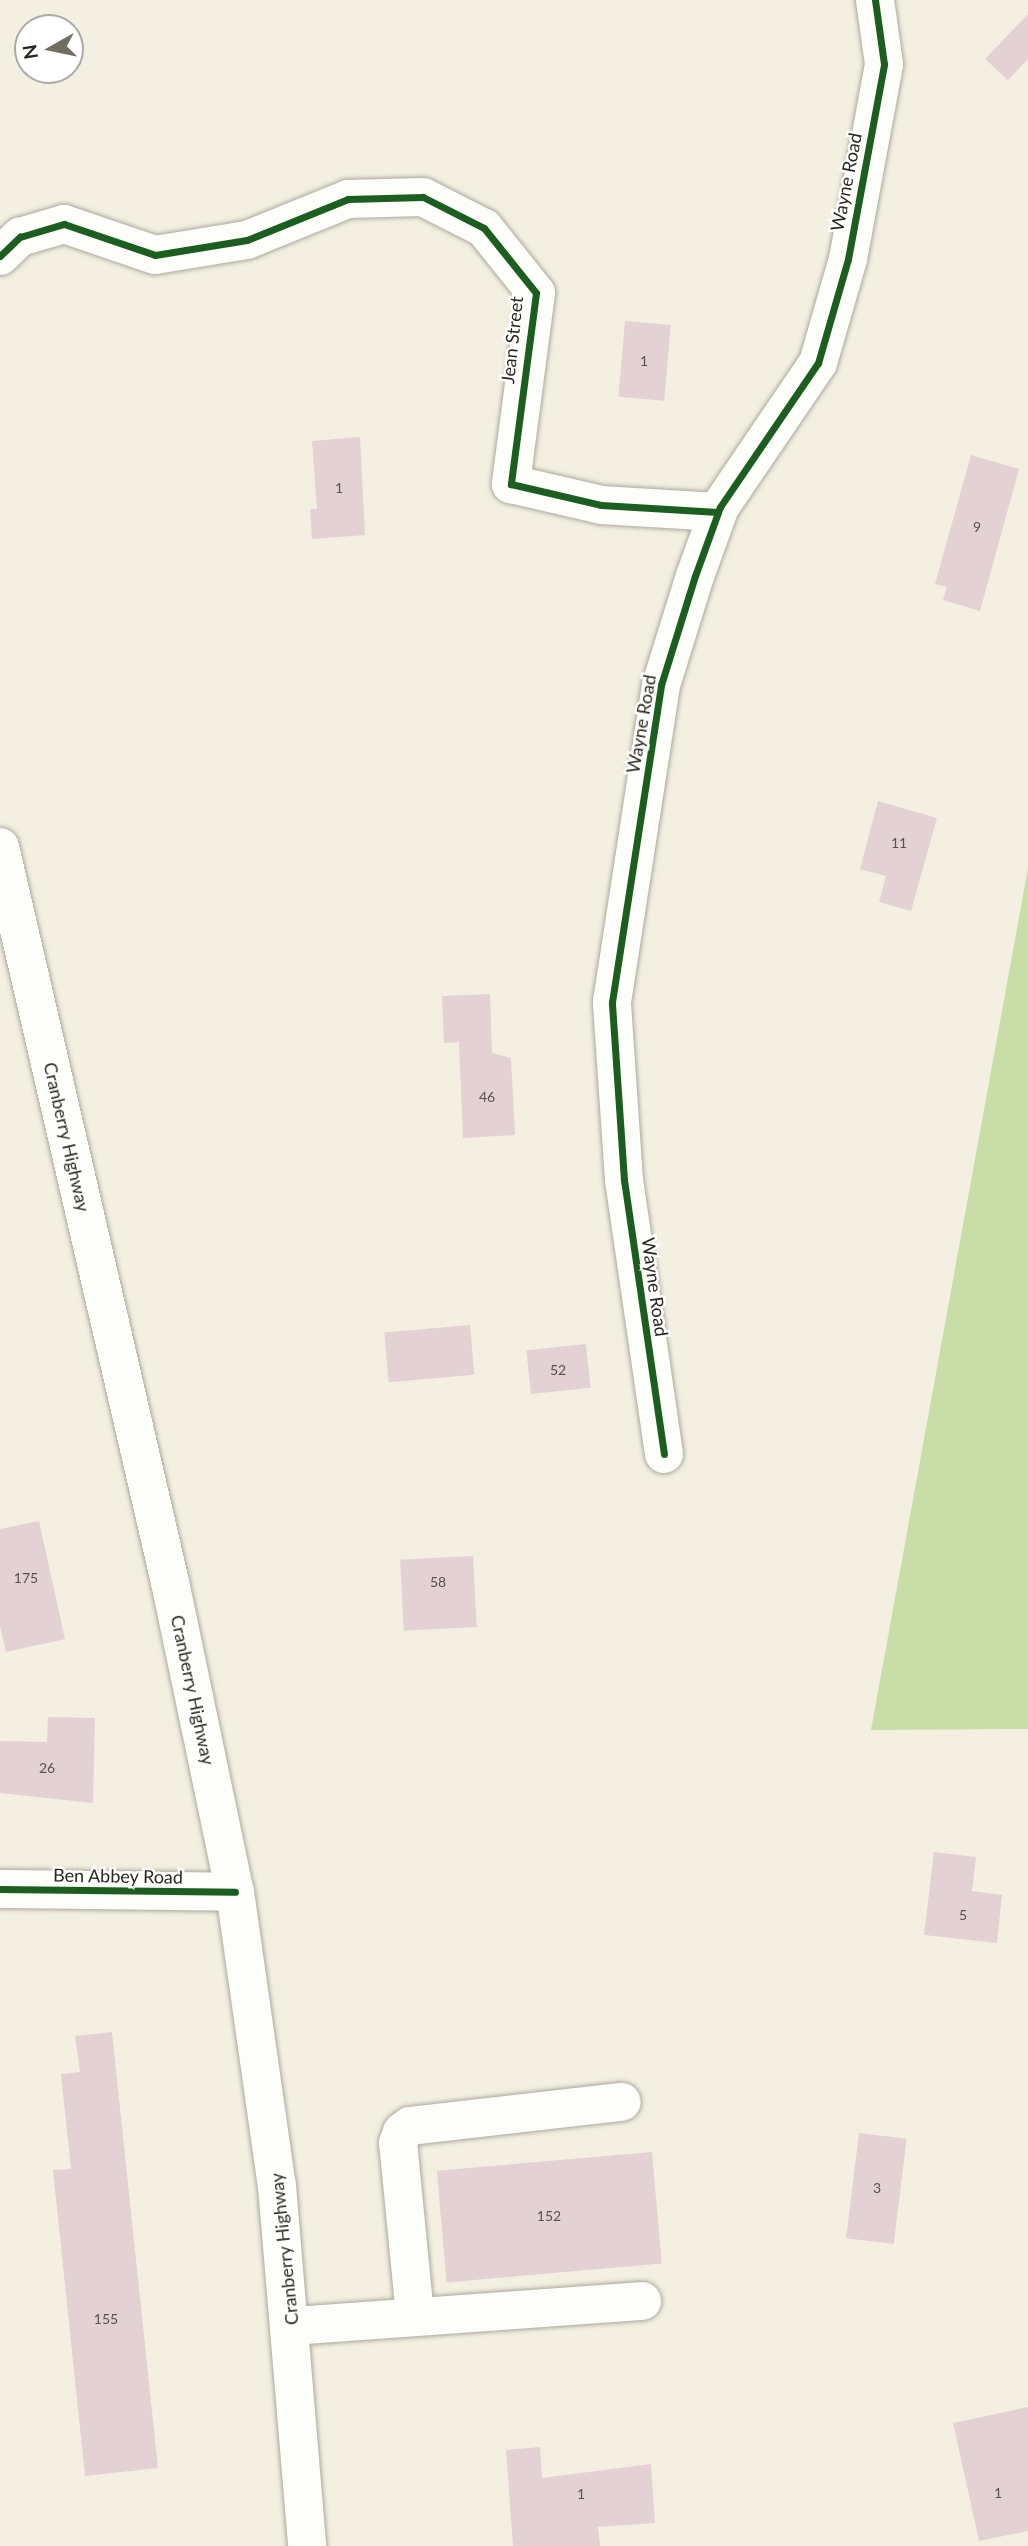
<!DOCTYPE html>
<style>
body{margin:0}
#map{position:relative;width:1028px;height:2546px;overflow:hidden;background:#f3f0e1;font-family:Lato,sans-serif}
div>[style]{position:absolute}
.forest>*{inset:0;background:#c8dea6}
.building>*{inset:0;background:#e4d1d4;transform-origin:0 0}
.roads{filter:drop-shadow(0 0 2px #aca99e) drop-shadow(0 0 2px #aca99e)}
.minor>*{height:38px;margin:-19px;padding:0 19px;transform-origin:19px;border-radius:19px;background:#fdfdfa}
.major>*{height:38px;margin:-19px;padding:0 19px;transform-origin:19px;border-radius:19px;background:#fdfdfa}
.cycleway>*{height:7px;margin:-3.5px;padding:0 3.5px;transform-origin:3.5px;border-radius:3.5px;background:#1b5e20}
span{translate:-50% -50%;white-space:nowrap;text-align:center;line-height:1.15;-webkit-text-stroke:5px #fff;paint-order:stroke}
.number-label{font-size:14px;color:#58524c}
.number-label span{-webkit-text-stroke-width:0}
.street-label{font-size:18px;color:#2a281e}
.north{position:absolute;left:14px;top:14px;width:70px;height:70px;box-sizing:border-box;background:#fff;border:2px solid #aaa9a5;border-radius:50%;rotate:261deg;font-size:19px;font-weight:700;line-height:28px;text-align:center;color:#2a281e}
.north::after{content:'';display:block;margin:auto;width:24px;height:32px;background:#706e62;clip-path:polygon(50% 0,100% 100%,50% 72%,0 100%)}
</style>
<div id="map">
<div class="forest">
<i style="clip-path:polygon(1028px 868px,1028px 1729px,871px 1730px)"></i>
</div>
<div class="building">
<i style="clip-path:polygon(1028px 14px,1028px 59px,1008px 80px,985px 59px)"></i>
<i style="left:625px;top:321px;width:46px;height:76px;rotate:5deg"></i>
<i style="clip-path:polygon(360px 437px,365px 535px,312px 539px,310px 509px,317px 509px,312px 441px)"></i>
<i style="clip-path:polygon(971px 455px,1019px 469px,980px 611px,943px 600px,947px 587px,935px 584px)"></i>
<i style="clip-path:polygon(878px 801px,937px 818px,911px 911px,879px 902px,886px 876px,860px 869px)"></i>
<i style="clip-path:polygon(490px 994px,492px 1053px,511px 1058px,515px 1135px,463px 1138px,459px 1042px,444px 1043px,442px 996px)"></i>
<i style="left:470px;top:1325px;width:50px;height:86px;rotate:85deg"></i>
<i style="left:586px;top:1344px;width:44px;height:60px;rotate:84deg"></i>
<i style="clip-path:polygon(39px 1521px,65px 1639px,6px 1652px,0 1626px,0 1529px)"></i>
<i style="left:473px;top:1556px;width:71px;height:73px;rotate:87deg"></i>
<i style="clip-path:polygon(48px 1717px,95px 1718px,93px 1803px,0 1793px,0 1741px,47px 1742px)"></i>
<i style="clip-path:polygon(934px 1852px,976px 1857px,972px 1891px,1002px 1895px,997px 1943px,924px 1935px)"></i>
<i style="clip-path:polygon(112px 2032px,158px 2468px,85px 2476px,53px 2170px,71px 2169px,61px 2074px,80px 2072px,75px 2036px)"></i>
<i style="left:859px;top:2133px;width:48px;height:106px;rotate:7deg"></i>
<i style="left:652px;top:2152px;width:112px;height:216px;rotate:85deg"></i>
<i style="clip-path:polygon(1028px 2407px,1028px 2531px,979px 2541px,953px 2423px)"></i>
<i style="clip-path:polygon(540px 2447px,542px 2478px,651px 2464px,655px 2523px,598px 2527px,600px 2546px,513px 2546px,506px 2450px)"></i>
</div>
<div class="roads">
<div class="minor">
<i style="left:0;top:256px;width:28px;rotate:-44deg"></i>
<i style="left:20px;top:237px;width:46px;rotate:-16.5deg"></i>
<i style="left:64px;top:224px;width:96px;rotate:18.8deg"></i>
<i style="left:155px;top:255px;width:93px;rotate:-9.3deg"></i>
<i style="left:247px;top:240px;width:109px;rotate:-22.1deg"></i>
<i style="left:348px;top:199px;width:75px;rotate:-1.5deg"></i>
<i style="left:423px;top:197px;width:68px;rotate:26.9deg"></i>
<i style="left:484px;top:228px;width:83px;rotate:51.3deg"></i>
<i style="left:536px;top:293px;width:193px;rotate:97.5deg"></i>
<i style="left:511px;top:484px;width:92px;rotate:13.1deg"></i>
<i style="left:601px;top:505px;width:117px;rotate:3.4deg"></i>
<i style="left:664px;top:1454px;width:277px;rotate:-98.3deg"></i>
<i style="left:624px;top:1180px;width:178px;rotate:-93.9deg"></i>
<i style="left:612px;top:1002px;width:321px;rotate:-81.2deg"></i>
<i style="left:661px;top:685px;width:114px;rotate:-72.7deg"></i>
<i style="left:695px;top:576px;width:73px;rotate:-70.1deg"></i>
<i style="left:720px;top:507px;width:174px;rotate:-55.8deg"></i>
<i style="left:818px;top:363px;width:108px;rotate:-73.9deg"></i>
<i style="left:848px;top:259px;width:198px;rotate:-79.5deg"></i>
<i style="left:884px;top:64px;width:65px;rotate:-98deg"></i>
<i style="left:0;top:1889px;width:235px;rotate:0.7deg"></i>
<i style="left:415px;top:2315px;width:173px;rotate:-95.6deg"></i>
<i style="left:398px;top:2143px;width:12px;rotate:-70deg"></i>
<i style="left:402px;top:2132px;width:10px;rotate:-37deg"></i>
<i style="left:410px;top:2126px;width:213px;rotate:-6.5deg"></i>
<i style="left:293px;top:2326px;width:350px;rotate:-4.1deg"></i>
</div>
<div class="major">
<i style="left:0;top:847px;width:754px;rotate:76.98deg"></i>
<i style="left:170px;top:1582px;width:317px;rotate:78.2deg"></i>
<i style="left:235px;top:1892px;width:297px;rotate:81.9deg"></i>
<i style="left:277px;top:2186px;width:361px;rotate:85.2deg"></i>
</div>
</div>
<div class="cycleway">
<i style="left:0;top:256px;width:28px;rotate:-44deg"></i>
<i style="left:20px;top:237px;width:46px;rotate:-16.5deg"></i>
<i style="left:64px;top:224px;width:96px;rotate:18.8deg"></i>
<i style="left:155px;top:255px;width:93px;rotate:-9.3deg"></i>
<i style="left:247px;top:240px;width:109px;rotate:-22.1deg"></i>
<i style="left:348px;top:199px;width:75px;rotate:-1.5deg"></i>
<i style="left:423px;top:197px;width:68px;rotate:26.9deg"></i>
<i style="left:484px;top:228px;width:83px;rotate:51.3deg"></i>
<i style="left:536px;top:293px;width:193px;rotate:97.5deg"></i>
<i style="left:511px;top:484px;width:92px;rotate:13.1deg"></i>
<i style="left:601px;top:505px;width:117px;rotate:3.4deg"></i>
<i style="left:664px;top:1454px;width:277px;rotate:-98.3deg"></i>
<i style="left:624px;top:1180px;width:178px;rotate:-93.9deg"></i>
<i style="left:612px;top:1002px;width:321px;rotate:-81.2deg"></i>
<i style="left:661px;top:685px;width:114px;rotate:-72.7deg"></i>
<i style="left:695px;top:576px;width:73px;rotate:-70.1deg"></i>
<i style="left:720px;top:507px;width:174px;rotate:-55.8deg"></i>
<i style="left:818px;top:363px;width:108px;rotate:-73.9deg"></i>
<i style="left:848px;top:259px;width:198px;rotate:-79.5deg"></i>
<i style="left:884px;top:64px;width:65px;rotate:-98deg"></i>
<i style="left:0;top:1889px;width:235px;rotate:0.7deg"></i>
</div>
<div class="number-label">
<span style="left:644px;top:361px">1</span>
<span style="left:339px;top:488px">1</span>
<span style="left:977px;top:527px">9</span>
<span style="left:899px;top:843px">11</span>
<span style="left:487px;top:1097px">46</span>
<span style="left:558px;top:1370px">52</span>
<span style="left:26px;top:1578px">175</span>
<span style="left:438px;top:1582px">58</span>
<span style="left:47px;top:1768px">26</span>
<span style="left:963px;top:1915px">5</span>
<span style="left:877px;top:2188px">3</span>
<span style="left:549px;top:2216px">152</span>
<span style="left:106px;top:2319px">155</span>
<span style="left:998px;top:2493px">1</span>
<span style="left:581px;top:2494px">1</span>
</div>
<div class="street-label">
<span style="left:846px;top:182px;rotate:-79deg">Wayne Road</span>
<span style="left:512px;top:340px;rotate:-84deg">Jean Street</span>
<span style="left:641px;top:724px;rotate:-80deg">Wayne Road</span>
<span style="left:67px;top:1137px;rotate:77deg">Cranberry Highway</span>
<span style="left:655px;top:1287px;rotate:82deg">Wayne Road</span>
<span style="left:193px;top:1690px;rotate:78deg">Cranberry Highway</span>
<span style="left:118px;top:1876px;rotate:1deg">Ben Abbey Road</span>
<span style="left:284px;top:2249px;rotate:-96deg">Cranberry Highway</span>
</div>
<div class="north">N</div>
</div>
